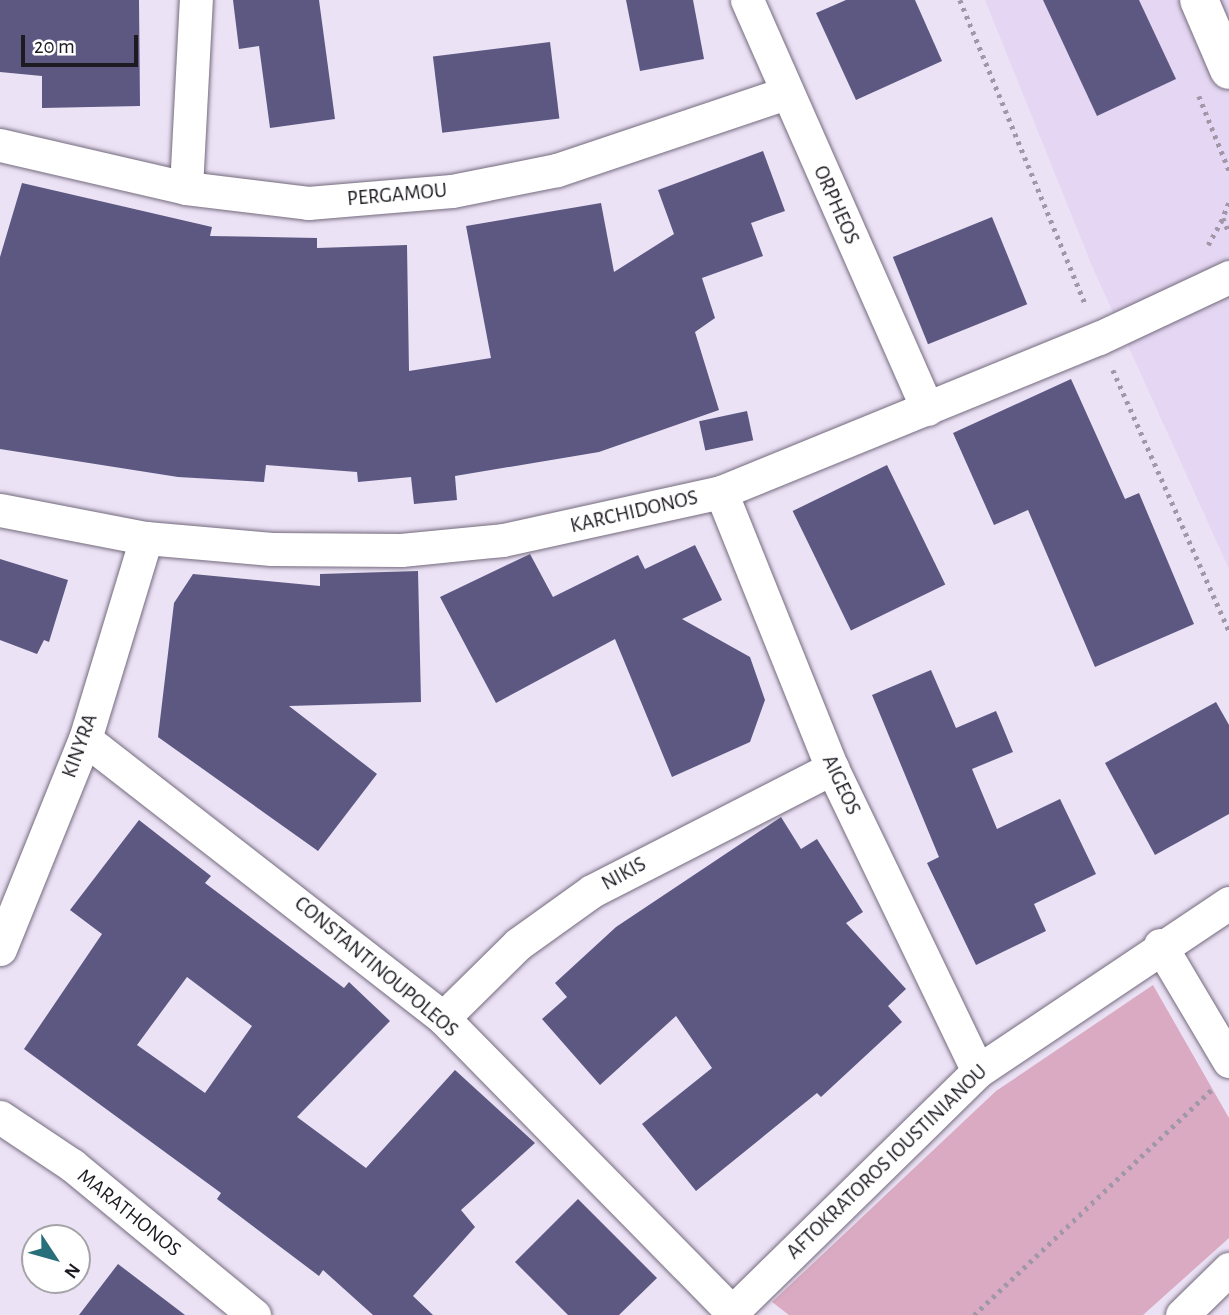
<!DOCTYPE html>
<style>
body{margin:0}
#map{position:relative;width:1229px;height:1315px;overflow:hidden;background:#ece2f6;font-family:"Alegreya Sans",sans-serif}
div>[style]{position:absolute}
.built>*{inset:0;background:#e5d7f3}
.green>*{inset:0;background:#d9aac1}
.building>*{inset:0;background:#5c5881;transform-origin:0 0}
.path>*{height:4.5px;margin-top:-2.25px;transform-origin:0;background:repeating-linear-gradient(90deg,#a098a8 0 3.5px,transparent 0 8.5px)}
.roads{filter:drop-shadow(0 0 2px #746b7d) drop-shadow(0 0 2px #746b7d)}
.street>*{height:33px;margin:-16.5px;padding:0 16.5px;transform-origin:16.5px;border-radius:16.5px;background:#fff}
.secondary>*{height:38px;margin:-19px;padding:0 19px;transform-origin:19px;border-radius:19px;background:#fff}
span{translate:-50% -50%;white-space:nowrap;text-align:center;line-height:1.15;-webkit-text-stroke:7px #fff;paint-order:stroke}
.street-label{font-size:21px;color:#1e1a22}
.north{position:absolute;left:21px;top:1224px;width:70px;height:70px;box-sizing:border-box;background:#fff;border:2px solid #a5a3a7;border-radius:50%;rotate:126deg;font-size:19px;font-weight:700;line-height:28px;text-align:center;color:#1e1a22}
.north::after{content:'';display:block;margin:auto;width:24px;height:32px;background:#276f7a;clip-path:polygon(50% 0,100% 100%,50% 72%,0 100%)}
.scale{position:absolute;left:21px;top:35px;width:117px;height:32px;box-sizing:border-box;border:4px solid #1e1a22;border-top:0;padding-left:9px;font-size:21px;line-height:24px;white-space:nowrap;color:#1e1a22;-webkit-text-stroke:5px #fff;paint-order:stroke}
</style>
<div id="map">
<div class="built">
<i style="clip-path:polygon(985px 0,1229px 0,1229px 569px,1092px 266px)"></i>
</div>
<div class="green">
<i style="clip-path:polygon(1153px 985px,1229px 1118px,1229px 1238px,1143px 1315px,789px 1315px,772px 1302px,996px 1091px)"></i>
</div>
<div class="building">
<i style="clip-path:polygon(0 0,139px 0,140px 106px,42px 108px,42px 76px,0 72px)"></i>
<i style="clip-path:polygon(233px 0,319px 0,335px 119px,270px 128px,259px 46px,239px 49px)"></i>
<i style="clip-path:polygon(626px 0,693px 0,704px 59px,640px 71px)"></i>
<i style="clip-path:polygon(846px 0,915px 0,942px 61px,856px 100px,816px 13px)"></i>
<i style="clip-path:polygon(1043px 0,1139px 0,1176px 79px,1097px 116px)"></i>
<i style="left:550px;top:42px;width:77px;height:118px;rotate:83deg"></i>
<i style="clip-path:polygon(763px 151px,785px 211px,751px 223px,763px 256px,702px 278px,715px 318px,695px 332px,719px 410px,599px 452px,455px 476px,457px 500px,414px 504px,411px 477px,358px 482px,357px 472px,266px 465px,264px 482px,178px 477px,0 449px,0 257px,22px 183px,212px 227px,210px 236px,317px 238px,317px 248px,407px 245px,409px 371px,491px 358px,466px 226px,601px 203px,614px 272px,674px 234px,658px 190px)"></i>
<i style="left:992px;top:217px;width:94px;height:107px;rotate:68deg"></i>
<i style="clip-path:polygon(1071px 379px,1125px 499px,1139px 493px,1194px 624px,1095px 667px,1028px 510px,994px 525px,953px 433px)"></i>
<i style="left:747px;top:411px;width:30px;height:49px;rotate:78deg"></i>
<i style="left:887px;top:465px;width:133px;height:105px;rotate:64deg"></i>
<i style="clip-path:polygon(695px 545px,722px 600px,682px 619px,750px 657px,765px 700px,750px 742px,672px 777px,615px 639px,496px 703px,440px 597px,530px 554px,553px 597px,638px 555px,645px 569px)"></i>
<i style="clip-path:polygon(0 559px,68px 580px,49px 642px,44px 640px,37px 654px,0 640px)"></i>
<i style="clip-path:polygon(418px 571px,421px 702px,289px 706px,377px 774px,318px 851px,158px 737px,174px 603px,193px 574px,320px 586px,320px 574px)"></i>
<i style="clip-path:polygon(931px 670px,956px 728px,996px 711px,1013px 752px,972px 769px,997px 829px,1060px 799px,1096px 874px,1034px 904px,1046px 931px,976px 965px,927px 863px,939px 857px,872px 695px)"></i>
<i style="clip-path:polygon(1216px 702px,1229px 725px,1229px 814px,1155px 855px,1105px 763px)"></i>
<i style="clip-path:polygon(781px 817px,801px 849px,817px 839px,863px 912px,846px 923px,906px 989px,888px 1006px,902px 1022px,821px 1097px,817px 1093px,696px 1191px,642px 1124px,712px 1068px,676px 1016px,600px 1085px,542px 1019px,567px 997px,555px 983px,616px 927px)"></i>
<i style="clip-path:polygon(evenodd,139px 820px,211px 876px,205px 883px,344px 988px,349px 982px,390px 1021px,297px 1117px,366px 1168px,455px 1070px,535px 1143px,461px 1210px,475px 1227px,413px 1296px,433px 1315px,373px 1315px,323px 1270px,319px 1276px,217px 1199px,221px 1193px,24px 1049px,102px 934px,70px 910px,139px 820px,187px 977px,252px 1026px,205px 1093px,137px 1045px,187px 977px)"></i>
<i style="clip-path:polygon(578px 1199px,657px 1278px,619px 1315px,568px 1315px,515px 1262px)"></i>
<i style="clip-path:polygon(118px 1264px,185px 1315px,79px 1315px)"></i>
</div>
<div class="path">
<i style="left:960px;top:0;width:329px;rotate:67.6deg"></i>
<i style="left:1199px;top:96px;width:80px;rotate:67.9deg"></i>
<i style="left:1229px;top:203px;width:16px;rotate:112deg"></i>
<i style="left:1223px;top:218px;width:15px;rotate:67deg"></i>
<i style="left:1208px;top:245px;width:31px;rotate:-61deg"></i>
<i style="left:1113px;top:370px;width:285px;rotate:66deg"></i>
<i style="left:974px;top:1315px;width:327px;rotate:-43.5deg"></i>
</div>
<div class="roads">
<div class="street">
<i style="left:747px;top:0;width:447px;rotate:66.2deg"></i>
<i style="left:0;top:145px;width:191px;rotate:13deg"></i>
<i style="left:186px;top:188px;width:123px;rotate:7deg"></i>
<i style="left:308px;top:203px;width:144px;rotate:-4.8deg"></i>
<i style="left:452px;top:191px;width:107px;rotate:-11.3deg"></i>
<i style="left:557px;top:170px;width:242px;rotate:-18.6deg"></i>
<i style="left:186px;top:188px;width:188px;rotate:-87deg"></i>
<i style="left:721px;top:492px;width:297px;rotate:68.1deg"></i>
<i style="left:832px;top:768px;width:336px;rotate:64.3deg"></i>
<i style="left:0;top:510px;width:149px;rotate:10.9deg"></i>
<i style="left:146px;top:538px;width:126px;rotate:5deg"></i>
<i style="left:272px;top:549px;width:129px;rotate:0.4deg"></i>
<i style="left:401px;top:550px;width:102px;rotate:-5.6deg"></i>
<i style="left:503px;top:540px;width:223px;rotate:-12.4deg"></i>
<i style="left:721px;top:492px;width:408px;rotate:-22.2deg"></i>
<i style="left:1099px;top:338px;width:144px;rotate:-25.1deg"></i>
<i style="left:85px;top:739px;width:454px;rotate:37.9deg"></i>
<i style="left:443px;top:1018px;width:412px;rotate:45.5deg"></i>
<i style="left:1160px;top:945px;width:135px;rotate:59.3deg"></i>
<i style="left:0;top:949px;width:227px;rotate:-68deg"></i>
<i style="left:85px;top:739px;width:210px;rotate:-73.1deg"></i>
<i style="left:443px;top:1018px;width:105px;rotate:-44.6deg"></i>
<i style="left:518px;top:944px;width:91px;rotate:-35.6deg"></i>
<i style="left:592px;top:891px;width:270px;rotate:-27.1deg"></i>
<i style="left:0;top:1117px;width:87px;rotate:33.7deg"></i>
<i style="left:72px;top:1165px;width:236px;rotate:39.5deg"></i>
<i style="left:729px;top:1315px;width:349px;rotate:-44.4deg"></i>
<i style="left:978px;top:1071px;width:302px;rotate:-33.8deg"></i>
<i style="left:1182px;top:1315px;width:66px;rotate:-44.4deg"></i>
</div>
<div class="secondary">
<i style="left:1199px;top:0;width:76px;rotate:66.8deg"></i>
</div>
</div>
<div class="street-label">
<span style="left:397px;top:195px;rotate:-5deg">PERGAMOU</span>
<span style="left:836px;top:205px;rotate:66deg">ORPHEOS</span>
<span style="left:634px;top:512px;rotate:-13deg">KARCHIDONOS</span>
<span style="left:80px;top:746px;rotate:-70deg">KINYRA</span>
<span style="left:841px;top:785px;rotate:65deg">AIGEOS</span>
<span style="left:624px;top:874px;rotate:-29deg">NIKIS</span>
<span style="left:376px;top:967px;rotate:40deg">CONSTANTINOUPOLEOS</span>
<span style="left:887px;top:1162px;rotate:-44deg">AFTOKRATOROS IOUSTINIANOU</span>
<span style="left:129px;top:1213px;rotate:39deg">MARATHONOS</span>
</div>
<div class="north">N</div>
<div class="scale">20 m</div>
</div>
